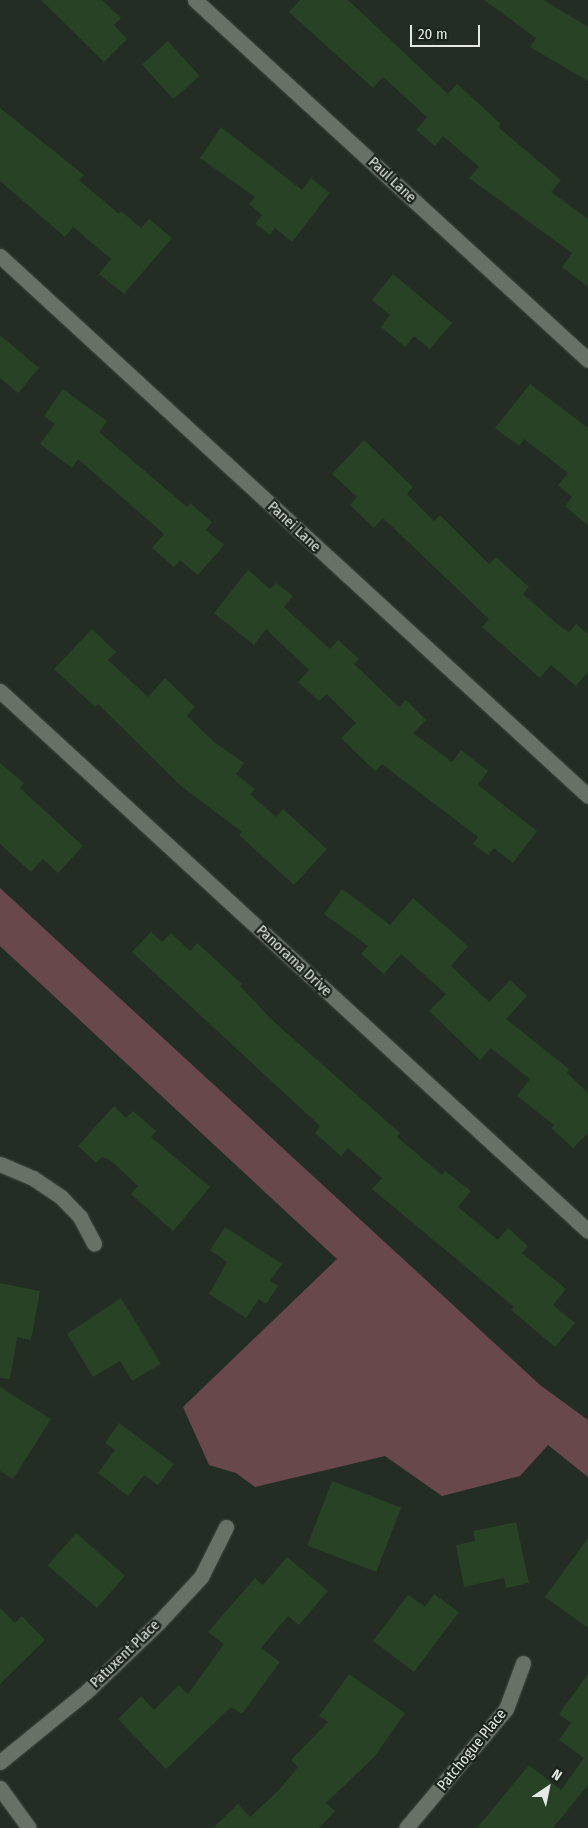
<!DOCTYPE html>
<style>
body{margin:0}
#map{position:relative;width:588px;height:1828px;overflow:hidden;background:#242d23;font-family:"Fira Sans Condensed",sans-serif}
div>[style]{position:absolute}
.green>*{inset:0;background:#69484c}
.building>*{inset:0;background:#274225;transform-origin:0 0}
.roads{filter:drop-shadow(0 0 1px #414840) drop-shadow(0 0 1px #414840)}
.street>*{height:15px;margin:-7.5px;padding:0 7.5px;transform-origin:7.5px;border-radius:7.5px;background:#677166}
span{translate:-50% -50%;white-space:nowrap;text-align:center;line-height:1.15;-webkit-text-stroke:4.5px #1a231a;paint-order:stroke}
.street-label{font-size:15px;color:#e4e9e3}
.north{position:absolute;left:523px;top:1763px;width:50px;height:50px;-webkit-text-stroke:4px #1a231a;paint-order:stroke;rotate:34deg;font-size:14px;font-weight:700;line-height:20px;text-align:center;color:#e4e9e3}
.north::after{content:'';display:block;margin:auto;width:18px;height:22px;background:#e4e9e3;clip-path:polygon(50% 0,100% 100%,50% 72%,0 100%)}
.scale{position:absolute;left:410px;top:25px;width:70px;height:22px;box-sizing:border-box;border:2px solid #e4e9e3;border-top:0;padding-left:6px;font-size:15px;line-height:18px;white-space:nowrap;color:#e4e9e3;-webkit-text-stroke:4px #1a231a;paint-order:stroke}
</style>
<div id="map">
<div class="green">
<i style="clip-path:polygon(0 888px,540px 1385px,588px 1420px,588px 1477px,548px 1445px,520px 1476px,442px 1496px,385px 1456px,255px 1487px,236px 1473px,209px 1465px,183px 1407px,337px 1259px,0 946px)"></i>
</div>
<div class="building">
<i style="clip-path:polygon(41px 0,102px 0,121px 18px,114px 25px,127px 39px,104px 62px)"></i>
<i style="clip-path:polygon(300px 0,348px 0,448px 94px,457px 84px,501px 124px,498px 127px,561px 180px,551px 192px,588px 219px,588px 287px,562px 267px,572px 253px,469px 178px,479px 167px,443px 136px,435px 146px,416px 130px,427px 117px,383px 77px,373px 88px,289px 12px)"></i>
<i style="clip-path:polygon(484px 0,544px 0,588px 27px,588px 81px,530px 47px,536px 38px)"></i>
<i style="left:168px;top:41px;width:47px;height:35px;rotate:48deg"></i>
<i style="clip-path:polygon(0 108px,84px 175px,79px 180px,119px 214px,121px 211px,141px 228px,149px 219px,172px 238px,124px 294px,99px 274px,111px 259px,73px 227px,65px 237px,0 181px)"></i>
<i style="clip-path:polygon(221px 127px,302px 190px,311px 178px,330px 193px,292px 242px,275px 228px,270px 235px,255px 224px,262px 215px,249px 204px,255px 197px,200px 158px)"></i>
<i style="clip-path:polygon(393px 274px,452px 323px,430px 349px,414px 336px,405px 347px,381px 327px,390px 315px,372px 300px)"></i>
<i style="clip-path:polygon(0 335px,39px 368px,18px 393px,0 378px)"></i>
<i style="clip-path:polygon(530px 384px,588px 428px,588px 526px,565px 506px,572px 497px,558px 485px,568px 473px,524px 439px,519px 446px,495px 428px)"></i>
<i style="clip-path:polygon(63px 389px,107px 421px,99px 432px,187px 507px,190px 503px,212px 522px,206px 530px,224px 545px,198px 575px,180px 560px,174px 567px,152px 548px,164px 534px,78px 459px,72px 468px,40px 444px,55px 424px,44px 416px)"></i>
<i style="clip-path:polygon(364px 440px,413px 487px,407px 494px,434px 521px,440px 515px,489px 564px,496px 557px,529px 587px,523px 594px,555px 622px,569px 632px,576px 624px,588px 634px,588px 672px,576px 686px,551px 665px,540px 678px,482px 627px,489px 619px,383px 518px,374px 528px,350px 505px,357px 497px,332px 474px)"></i>
<i style="clip-path:polygon(248px 570px,270px 589px,276px 583px,293px 596px,284px 607px,330px 649px,338px 640px,359px 659px,354px 664px,399px 707px,406px 700px,426px 720px,413px 733px,452px 762px,461px 750px,488px 771px,478px 785px,537px 831px,513px 863px,494px 848px,488px 855px,473px 844px,478px 837px,382px 764px,375px 771px,341px 738px,356px 723px,327px 694px,319px 701px,298px 682px,309px 670px,266px 629px,254px 645px,214px 613px)"></i>
<i style="clip-path:polygon(92px 629px,116px 652px,108px 660px,148px 697px,165px 678px,195px 707px,187px 716px,214px 742px,244px 763px,236px 774px,255px 789px,250px 794px,276px 817px,283px 809px,327px 849px,294px 885px,239px 835px,242px 832px,181px 786px,98px 704px,95px 707px,54px 669px)"></i>
<i style="clip-path:polygon(0 763px,24px 783px,20px 788px,83px 846px,58px 873px,43px 859px,31px 872px,0 844px)"></i>
<i style="clip-path:polygon(342px 889px,390px 925px,413px 898px,468px 946px,451px 966px,489px 1002px,510px 980px,527px 996px,506px 1019px,569px 1069px,567px 1073px,588px 1093px,588px 1133px,573px 1148px,551px 1128px,554px 1125px,517px 1096px,530px 1079px,491px 1048px,480px 1060px,429px 1011px,446px 994px,401px 954px,384px 974px,361px 954px,368px 946px,324px 914px)"></i>
<i style="clip-path:polygon(151px 932px,162px 942px,171px 933px,190px 951px,197px 943px,242px 984px,240px 986px,273px 1021px,400px 1133px,397px 1137px,442px 1175px,445px 1171px,471px 1191px,458px 1207px,498px 1240px,508px 1228px,528px 1246px,522px 1253px,566px 1289px,553px 1305px,575px 1323px,555px 1347px,511px 1310px,514px 1307px,372px 1189px,382px 1178px,348px 1148px,341px 1156px,315px 1133px,320px 1126px,132px 952px)"></i>
<i style="clip-path:polygon(114px 1106px,126px 1118px,133px 1111px,156px 1131px,151px 1137px,210px 1187px,173px 1231px,131px 1194px,138px 1186px,110px 1160px,102px 1157px,96px 1163px,78px 1146px)"></i>
<i style="clip-path:polygon(225px 1227px,282px 1264px,270px 1281px,278px 1286px,266px 1304px,259px 1299px,246px 1318px,209px 1294px,227px 1262px,210px 1250px)"></i>
<i style="clip-path:polygon(0 1283px,40px 1291px,31px 1340px,17px 1337px,10px 1379px,0 1378px)"></i>
<i style="clip-path:polygon(121px 1298px,161px 1364px,132px 1381px,120px 1361px,93px 1377px,67px 1334px)"></i>
<i style="clip-path:polygon(0 1387px,51px 1419px,13px 1479px,0 1471px)"></i>
<i style="clip-path:polygon(119px 1423px,174px 1464px,158px 1485px,144px 1475px,128px 1496px,98px 1473px,115px 1450px,105px 1443px)"></i>
<i style="left:332px;top:1481px;width:74px;height:69px;rotate:21deg"></i>
<i style="clip-path:polygon(516px 1522px,529px 1583px,506px 1588px,504px 1578px,464px 1587px,456px 1545px,475px 1541px,473px 1531px)"></i>
<i style="left:76px;top:1533px;width:65px;height:43px;rotate:41deg"></i>
<i style="clip-path:polygon(588px 1538px,588px 1628px,545px 1597px)"></i>
<i style="clip-path:polygon(287px 1557px,328px 1591px,299px 1625px,288px 1616px,261px 1648px,280px 1662px,242px 1714px,231px 1707px,166px 1769px,118px 1719px,141px 1696px,154px 1710px,179px 1685px,188px 1694px,224px 1644px,208px 1632px,255px 1578px,263px 1585px)"></i>
<i style="clip-path:polygon(434px 1594px,459px 1612px,414px 1672px,373px 1641px,408px 1595px,425px 1607px)"></i>
<i style="clip-path:polygon(0 1608px,15px 1623px,22px 1616px,45px 1640px,0 1684px)"></i>
<i style="clip-path:polygon(349px 1674px,405px 1713px,375px 1756px,326px 1803px,335px 1811px,319px 1828px,213px 1828px,238px 1804px,250px 1817px,279px 1790px,298px 1767px,291px 1760px,328px 1722px,319px 1716px)"></i>
<i style="clip-path:polygon(588px 1674px,588px 1785px,553px 1828px,477px 1828px,529px 1765px,561px 1790px,584px 1758px,559px 1740px,571px 1723px,559px 1714px)"></i>
</div>
<div class="roads">
<div class="street">
<i style="left:195px;top:0;width:533px;rotate:42.49deg"></i>
<i style="left:0;top:256px;width:798px;rotate:42.56deg"></i>
<i style="left:0;top:691px;width:798px;rotate:42.56deg"></i>
<i style="left:0;top:1164px;width:36px;rotate:23deg"></i>
<i style="left:33px;top:1178px;width:34px;rotate:34deg"></i>
<i style="left:61px;top:1197px;width:28px;rotate:46deg"></i>
<i style="left:80px;top:1217px;width:30px;rotate:62deg"></i>
<i style="left:0;top:1762px;width:112px;rotate:-39.2deg"></i>
<i style="left:87px;top:1691px;width:100px;rotate:-43.8deg"></i>
<i style="left:159px;top:1622px;width:62px;rotate:-47deg"></i>
<i style="left:201px;top:1577px;width:56px;rotate:-63.4deg"></i>
<i style="left:0;top:1788px;width:49px;rotate:54.1deg"></i>
<i style="left:406px;top:1828px;width:155px;rotate:-50deg"></i>
<i style="left:506px;top:1709px;width:49px;rotate:-69.7deg"></i>
</div>
</div>
<div class="street-label">
<span style="left:392px;top:180px;rotate:43deg">Paul Lane</span>
<span style="left:294px;top:527px;rotate:43deg">Panei Lane</span>
<span style="left:294px;top:961px;rotate:43deg">Panorama Drive</span>
<span style="left:125px;top:1654px;rotate:-44deg">Patuxent Place</span>
<span style="left:472px;top:1750px;rotate:-51deg">Patchogue Place</span>
</div>
<div class="north">N</div>
<div class="scale">20 m</div>
</div>
